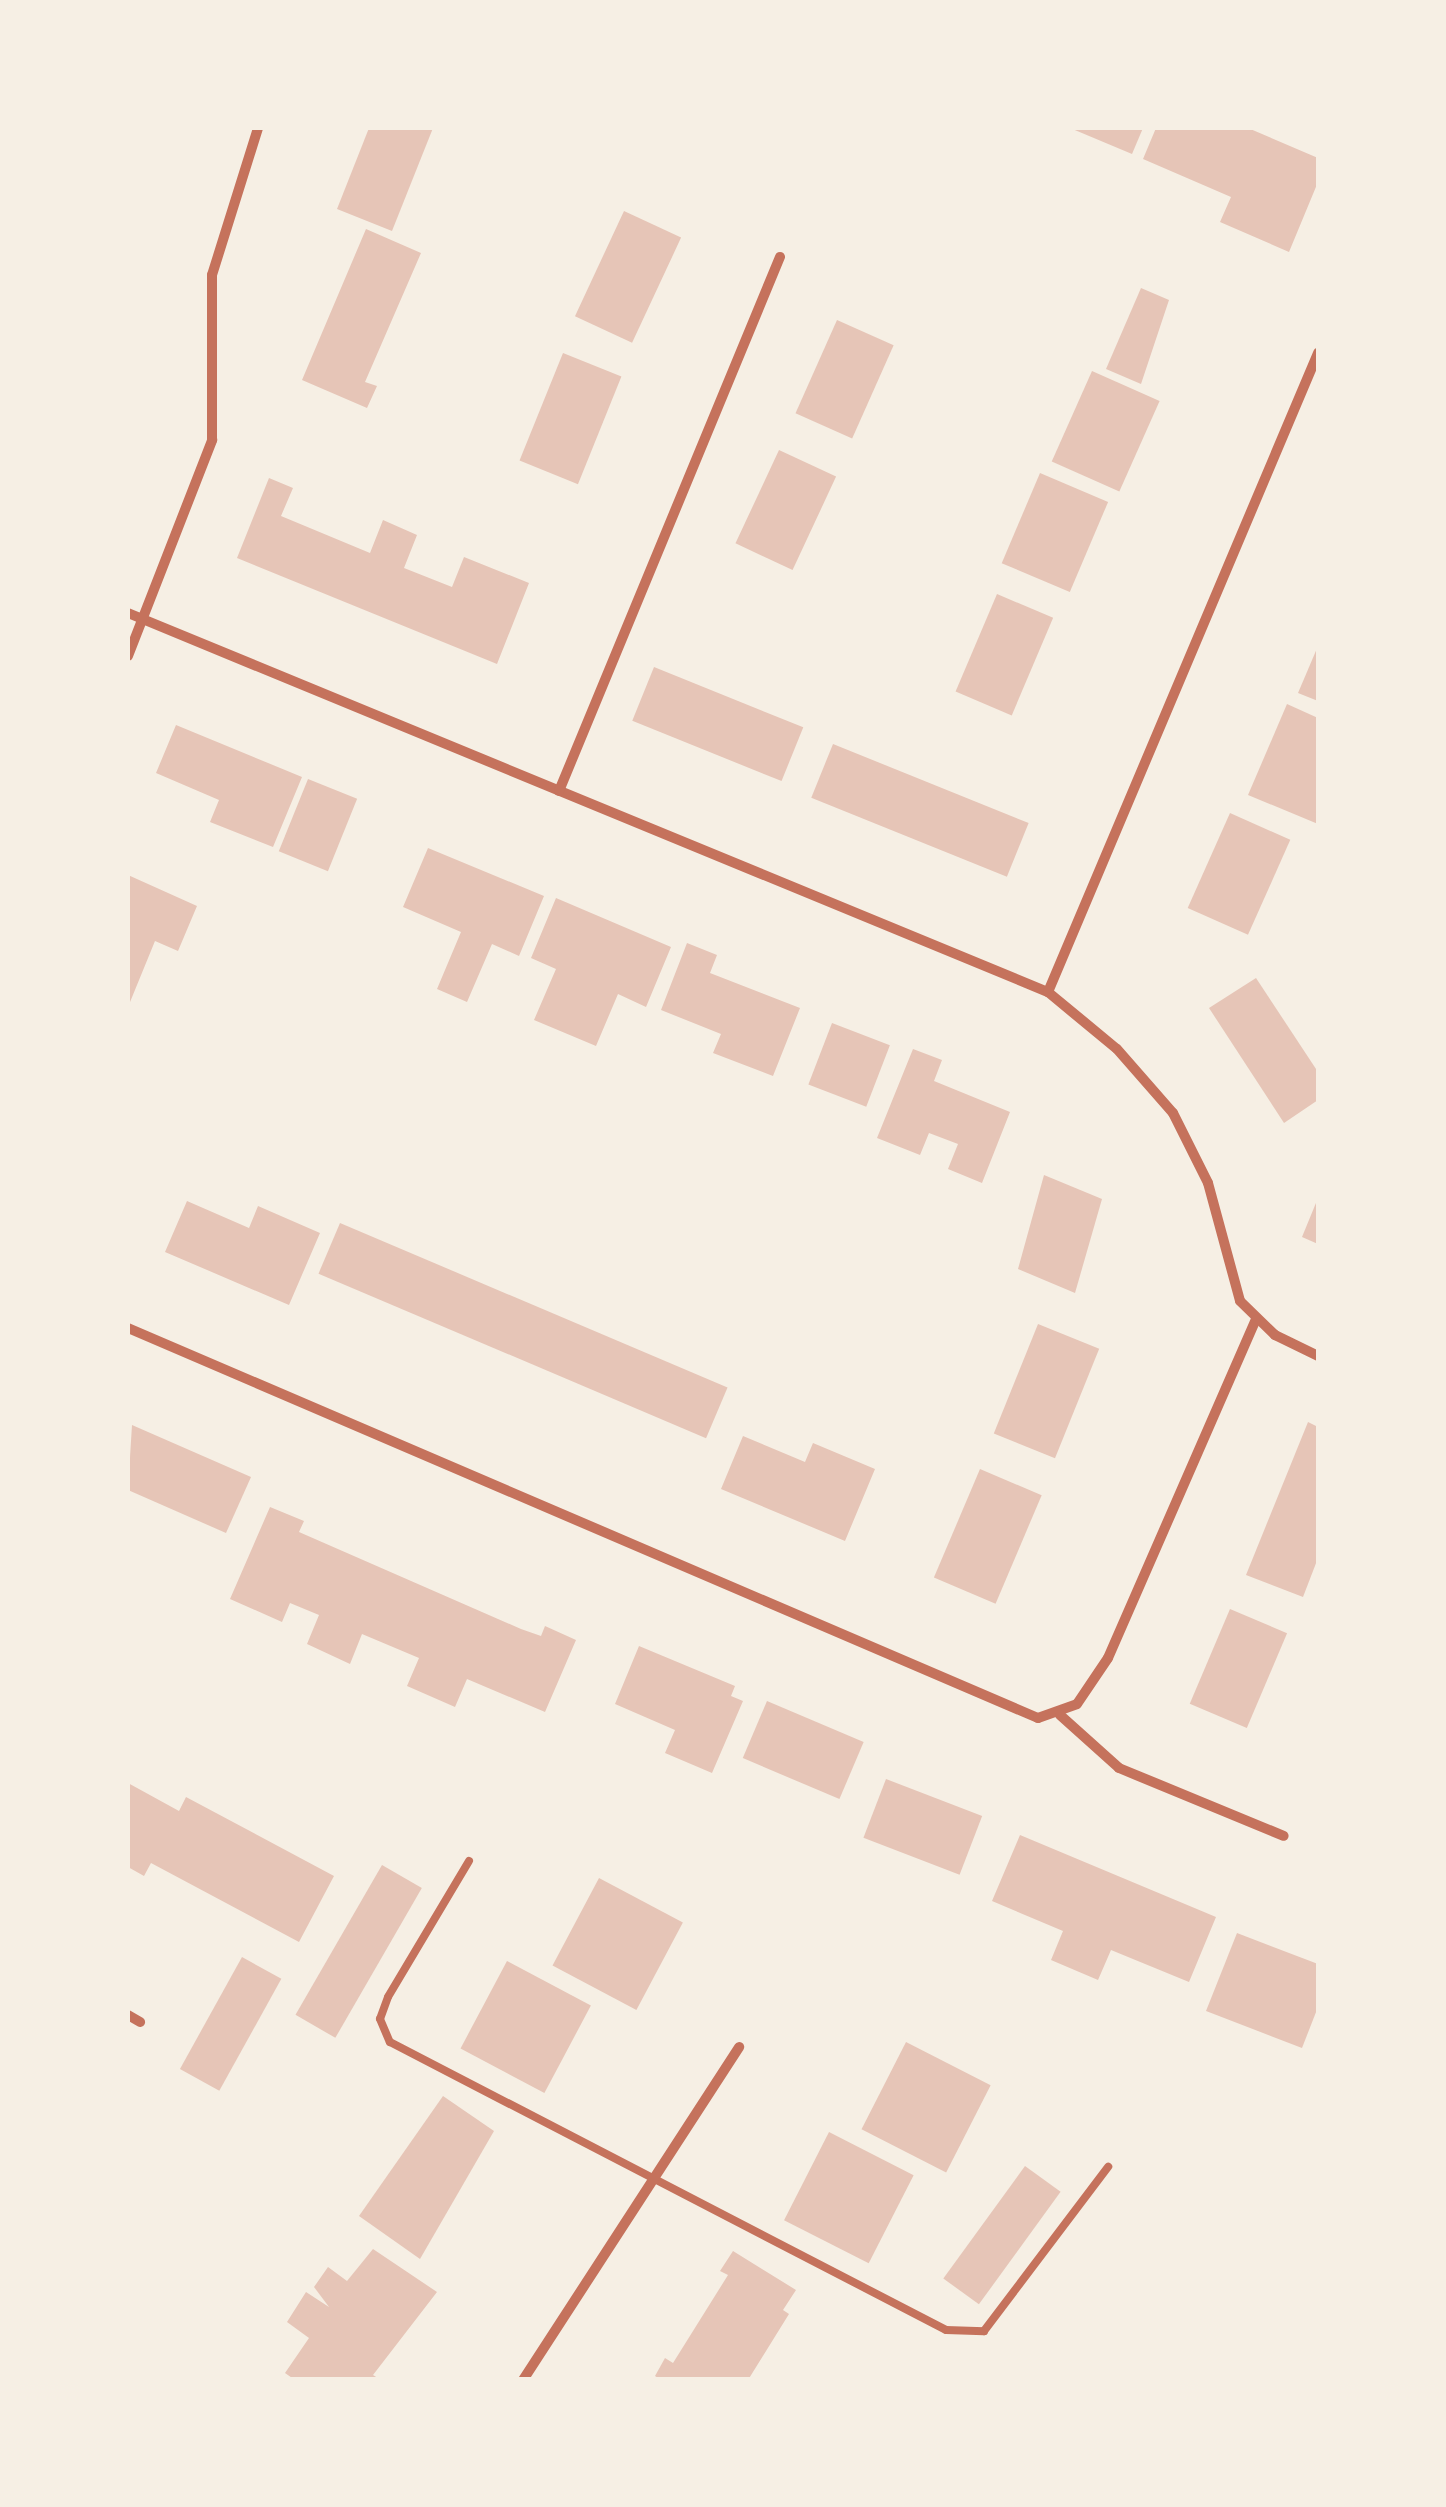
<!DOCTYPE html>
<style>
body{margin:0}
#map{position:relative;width:1446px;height:2507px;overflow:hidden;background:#f6efe4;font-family:"Alegreya Sans",sans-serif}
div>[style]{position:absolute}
.building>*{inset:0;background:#e6c5b7;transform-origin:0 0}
.service>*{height:8px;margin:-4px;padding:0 4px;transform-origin:4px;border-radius:4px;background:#c5725c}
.minor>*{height:10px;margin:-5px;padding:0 5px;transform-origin:5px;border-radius:5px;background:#c5725c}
span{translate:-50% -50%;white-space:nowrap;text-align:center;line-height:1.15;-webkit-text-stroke:8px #f6efe4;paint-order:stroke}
.frame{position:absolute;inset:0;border:130px solid #f6efe4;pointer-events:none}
</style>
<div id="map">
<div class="building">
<i style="clip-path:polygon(369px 128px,433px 128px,392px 231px,337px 209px)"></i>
<i style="clip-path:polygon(1070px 128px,1143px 128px,1132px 154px)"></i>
<i style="clip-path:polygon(1156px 128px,1248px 128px,1318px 158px,1318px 182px,1289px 252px,1220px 222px,1231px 197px,1143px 159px)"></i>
<i style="left:624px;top:211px;width:63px;height:116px;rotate:25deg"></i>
<i style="clip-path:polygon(366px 229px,421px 253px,365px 382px,377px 386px,367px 408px,302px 380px)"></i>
<i style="clip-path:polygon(1141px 288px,1169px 300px,1141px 384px,1106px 369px)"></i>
<i style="left:837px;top:320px;width:62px;height:102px;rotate:24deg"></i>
<i style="left:563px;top:353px;width:63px;height:116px;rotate:22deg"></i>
<i style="left:1092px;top:371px;width:74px;height:99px;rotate:24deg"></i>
<i style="left:779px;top:450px;width:63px;height:103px;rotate:25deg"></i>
<i style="left:1040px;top:473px;width:74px;height:98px;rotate:23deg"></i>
<i style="clip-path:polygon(269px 478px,293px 488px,281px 516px,370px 553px,383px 520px,417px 535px,404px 568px,452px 587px,464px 557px,529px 583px,497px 664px,237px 558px)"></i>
<i style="left:997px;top:594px;width:61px;height:106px;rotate:23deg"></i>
<i style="clip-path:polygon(1318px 646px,1318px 701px,1298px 693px)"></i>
<i style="left:654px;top:667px;width:161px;height:58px;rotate:22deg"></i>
<i style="clip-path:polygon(1287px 704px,1318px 718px,1318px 824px,1248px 795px)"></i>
<i style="clip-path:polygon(176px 725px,302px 777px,273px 847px,210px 822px,219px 800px,156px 773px)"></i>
<i style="left:833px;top:744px;width:211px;height:58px;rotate:22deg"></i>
<i style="left:308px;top:779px;width:53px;height:78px;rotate:22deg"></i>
<i style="left:1230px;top:813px;width:66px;height:104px;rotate:24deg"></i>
<i style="clip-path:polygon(428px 848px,544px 896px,519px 956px,492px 944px,467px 1002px,437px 989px,461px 932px,403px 907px)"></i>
<i style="clip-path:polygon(128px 875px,197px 906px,178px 951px,155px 941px,128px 1007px)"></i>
<i style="clip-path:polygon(556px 898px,671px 947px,646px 1007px,618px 994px,596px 1046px,534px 1020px,556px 969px,531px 958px)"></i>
<i style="clip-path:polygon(687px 943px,717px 955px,710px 973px,800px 1008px,773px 1076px,713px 1053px,721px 1034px,661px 1010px)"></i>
<i style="clip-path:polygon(1256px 978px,1318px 1072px,1318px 1100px,1284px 1123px,1209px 1008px)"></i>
<i style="left:832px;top:1023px;width:62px;height:66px;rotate:21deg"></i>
<i style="clip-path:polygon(913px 1049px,942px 1060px,934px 1081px,1010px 1112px,982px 1183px,948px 1169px,958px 1144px,929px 1133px,920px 1155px,877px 1138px)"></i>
<i style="clip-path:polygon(1044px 1175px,1102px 1199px,1075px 1293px,1018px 1269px)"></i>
<i style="clip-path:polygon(1318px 1198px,1318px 1244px,1302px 1237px)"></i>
<i style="clip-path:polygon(187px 1201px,249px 1228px,258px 1206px,320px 1233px,289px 1305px,165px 1252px)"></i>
<i style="left:340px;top:1223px;width:421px;height:55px;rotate:23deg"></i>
<i style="left:1038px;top:1324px;width:66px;height:118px;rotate:22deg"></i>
<i style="clip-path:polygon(1308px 1422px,1318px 1427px,1318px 1558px,1303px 1597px,1246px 1575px)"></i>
<i style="clip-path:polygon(132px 1425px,251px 1477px,226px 1533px,128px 1490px)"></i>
<i style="clip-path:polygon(743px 1436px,805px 1462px,813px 1443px,875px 1469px,845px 1541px,721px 1489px)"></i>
<i style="left:980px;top:1469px;width:67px;height:118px;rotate:23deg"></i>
<i style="clip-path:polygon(270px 1507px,304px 1521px,299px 1532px,521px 1629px,541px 1636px,545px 1626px,576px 1640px,545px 1712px,467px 1679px,455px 1707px,407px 1686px,419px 1658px,362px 1634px,350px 1664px,307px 1644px,319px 1615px,290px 1603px,282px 1622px,230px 1599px)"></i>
<i style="left:1230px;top:1609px;width:62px;height:103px;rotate:23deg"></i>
<i style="clip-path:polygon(639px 1646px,735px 1686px,731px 1696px,743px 1701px,712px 1773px,665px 1753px,675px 1730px,615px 1704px)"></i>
<i style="left:767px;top:1701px;width:105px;height:62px;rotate:23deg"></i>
<i style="left:886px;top:1779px;width:103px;height:63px;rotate:21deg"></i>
<i style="clip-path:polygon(128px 1783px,179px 1811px,186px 1797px,334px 1876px,299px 1942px,151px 1863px,144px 1876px,128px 1867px)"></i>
<i style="clip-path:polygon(1020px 1835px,1216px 1917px,1189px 1982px,1111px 1950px,1098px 1980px,1051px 1960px,1063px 1931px,992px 1901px)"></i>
<i style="left:382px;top:1865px;width:46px;height:173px;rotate:30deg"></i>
<i style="left:599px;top:1878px;width:95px;height:99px;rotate:28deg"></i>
<i style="clip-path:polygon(1237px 1933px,1318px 1964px,1318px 2007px,1302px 2048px,1206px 2011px)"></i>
<i style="left:242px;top:1957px;width:45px;height:128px;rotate:29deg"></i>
<i style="left:507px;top:1961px;width:95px;height:99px;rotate:28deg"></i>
<i style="left:906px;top:2042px;width:95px;height:98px;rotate:27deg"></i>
<i style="clip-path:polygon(443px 2096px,494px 2131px,420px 2259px,359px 2216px)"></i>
<i style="left:829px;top:2132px;width:95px;height:99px;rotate:27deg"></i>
<i style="left:1025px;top:2166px;width:44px;height:139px;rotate:36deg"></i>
<i style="clip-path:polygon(373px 2249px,437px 2292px,373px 2375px,381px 2380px,295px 2380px,285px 2373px,309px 2338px,287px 2322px,306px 2292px,329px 2307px,314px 2287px,328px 2267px,347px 2281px)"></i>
<i style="clip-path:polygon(733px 2251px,796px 2290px,783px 2310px,789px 2314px,748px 2380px,661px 2380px,655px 2376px,665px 2358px,673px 2363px,728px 2275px,720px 2271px)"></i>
</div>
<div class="service">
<i style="left:469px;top:1861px;width:158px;rotate:120.8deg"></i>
<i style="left:388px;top:1997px;width:23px;rotate:110deg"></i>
<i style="left:380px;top:2019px;width:25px;rotate:67deg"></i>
<i style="left:390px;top:2042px;width:626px;rotate:27.38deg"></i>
<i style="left:946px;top:2330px;width:38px;rotate:2deg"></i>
<i style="left:984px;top:2331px;width:206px;rotate:-52.9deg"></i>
</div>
<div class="minor">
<i style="left:128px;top:613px;width:995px;rotate:22.39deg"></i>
<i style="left:1048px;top:992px;width:89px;rotate:39.6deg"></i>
<i style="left:1117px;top:1049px;width:85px;rotate:48.8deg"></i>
<i style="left:1173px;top:1113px;width:78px;rotate:63.4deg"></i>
<i style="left:1208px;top:1183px;width:122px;rotate:74.8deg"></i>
<i style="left:1240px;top:1301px;width:49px;rotate:44.2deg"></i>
<i style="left:1275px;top:1335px;width:48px;rotate:26deg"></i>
<i style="left:128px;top:656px;width:232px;rotate:-68.7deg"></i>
<i style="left:212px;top:440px;width:165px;rotate:-90deg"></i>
<i style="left:212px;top:275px;width:154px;rotate:-72.6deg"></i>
<i style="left:559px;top:791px;width:578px;rotate:-67.52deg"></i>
<i style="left:1048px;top:992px;width:694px;rotate:-67.09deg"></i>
<i style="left:128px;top:1328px;width:990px;rotate:23.2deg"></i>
<i style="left:1038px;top:1718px;width:41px;rotate:-19.7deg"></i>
<i style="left:1077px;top:1704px;width:55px;rotate:-56deg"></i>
<i style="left:1108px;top:1658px;width:369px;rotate:-66.4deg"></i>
<i style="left:1060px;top:1715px;width:79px;rotate:41.9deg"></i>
<i style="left:1119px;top:1768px;width:178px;rotate:22.4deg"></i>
<i style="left:128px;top:2015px;width:14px;rotate:30deg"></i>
<i style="left:523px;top:2380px;width:397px;rotate:-57deg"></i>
</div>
<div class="frame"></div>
</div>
